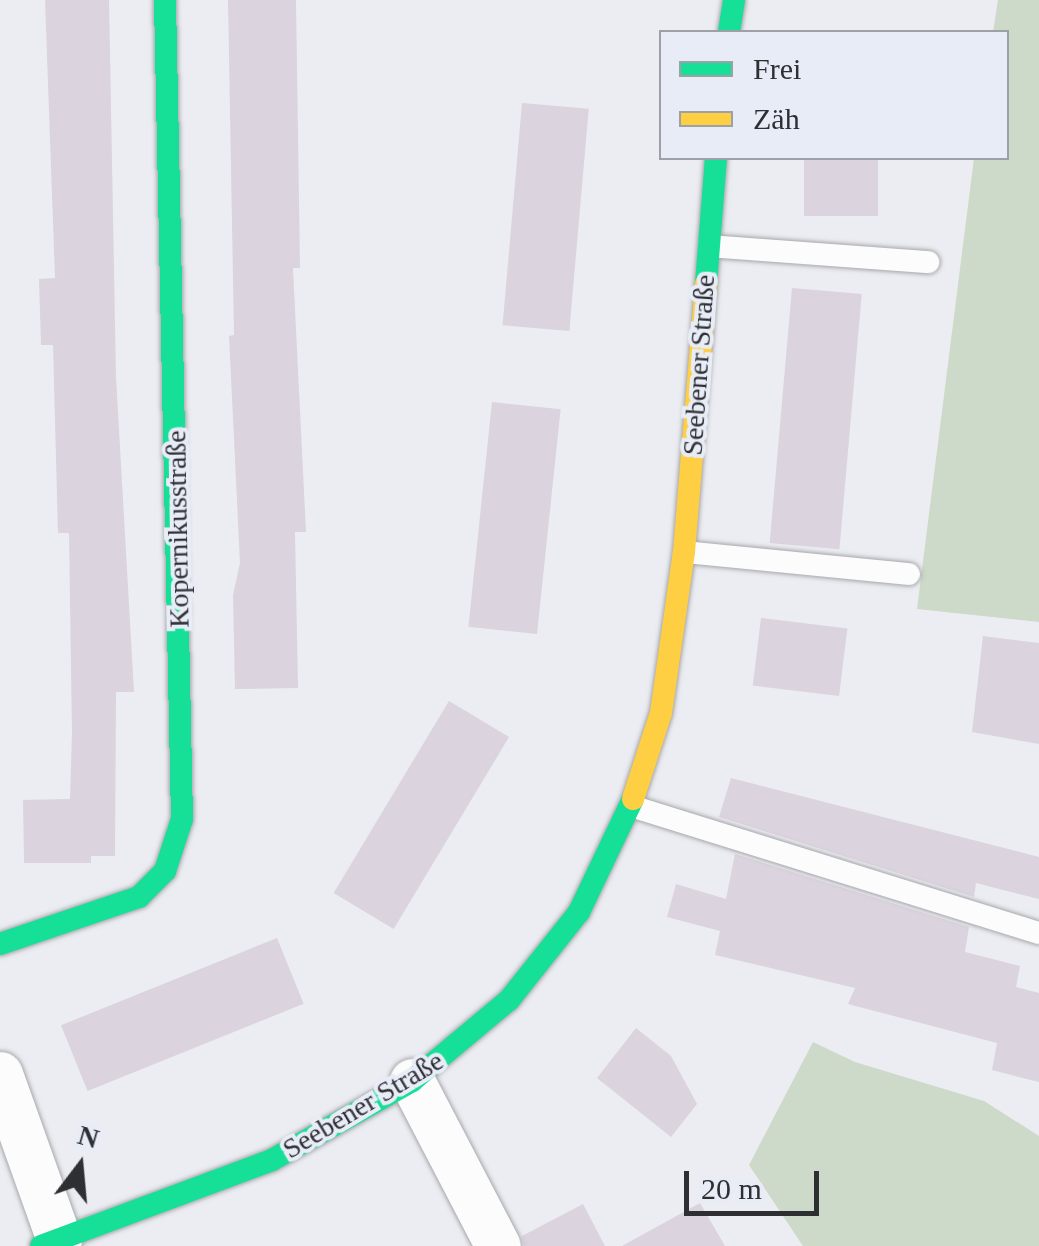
<!DOCTYPE html>
<meta charset="utf-8">
<style>
body{margin:0}
#map{position:relative;width:1039px;height:1246px;overflow:hidden;background:#ecedf2;font-family:"Times New Roman",serif}
div>[style]{position:absolute}
.green>*{inset:0;background:#cdd9c9}
.building>*{inset:0;background:#dbd3dd;transform-origin:0 0}
.roads{filter:drop-shadow(0 0 2px #a7a8ac) drop-shadow(0 0 2px #a7a8ac)}
.lane>*{height:22px;margin:-11px;padding:0 11px;transform-origin:11px;border-radius:11px;background:#fcfcfd}
.street>*{height:45px;margin:-22.5px;padding:0 22.5px;transform-origin:22.5px;border-radius:22.5px;background:#fcfcfd}
.fast>*{height:22px;margin:-11px;padding:0 11px;transform-origin:11px;border-radius:11px;background:#16e098}
.slow>*{height:22px;margin:-11px;padding:0 11px;transform-origin:11px;border-radius:11px;background:#ffcf43}
span{translate:-50% -50%;white-space:nowrap;text-align:center;line-height:1.15;-webkit-text-stroke:8px #e8ecf6;paint-order:stroke}
.street-label{font-size:28px;color:#2e2f33}
.legend{position:absolute;left:659px;top:30px;width:350px;height:130px;box-sizing:border-box;background:#e8ecf6;border:2px solid #9ea0a8;margin:0;padding:12px 18px;list-style:none;font-size:30px;color:#2e2f33}
.legend li{display:flex;align-items:center;gap:20px;height:50px}
.legend b{width:50px;border:2px solid #9ea0a8}
.north{position:absolute;left:30px;top:1116px;width:100px;height:100px;-webkit-text-stroke:8px #e8ecf6;paint-order:stroke;rotate:16deg;font-size:28px;font-weight:700;line-height:40px;text-align:center;color:#2e2f33}
.north::after{content:'';display:block;margin:auto;width:35px;height:45px;background:#2e2f33;clip-path:polygon(50% 0,100% 100%,50% 72%,0 100%)}
.scale{position:absolute;left:684px;top:1171px;width:135px;height:45px;box-sizing:border-box;border:5px solid #2e2f33;border-top:0;padding-left:12px;font-size:30px;line-height:35px;white-space:nowrap;color:#2e2f33;-webkit-text-stroke:8px #e8ecf6;paint-order:stroke}
</style>
<div id="map">
<div class="green">
<i style="clip-path:polygon(998px 0,1039px 0,1039px 622px,917px 609px,974px 158px,1006px 158px,1006px 32px,993px 32px)"></i>
<i style="clip-path:polygon(813px 1042px,855px 1062px,984px 1101px,1039px 1136px,1039px 1246px,803px 1246px,749px 1165px)"></i>
</div>
<div class="building">
<i style="clip-path:polygon(45px 0,109px 0,116px 377px,134px 692px,116px 692px,115px 856px,91px 856px,91px 863px,24px 863px,23px 800px,70px 799px,72px 733px,69px 533px,58px 533px,53px 345px,41px 345px,39px 279px,55px 278px)"></i>
<i style="clip-path:polygon(228px 0,296px 0,300px 268px,293px 268px,306px 532px,295px 532px,298px 688px,235px 689px,233px 595px,240px 563px,229px 336px,234px 335px)"></i>
<i style="left:522px;top:103px;width:67px;height:223px;rotate:5deg"></i>
<i style="left:804px;top:158px;width:74px;height:58px"></i>
<i style="left:792px;top:288px;width:70px;height:256px;rotate:5deg"></i>
<i style="left:492px;top:402px;width:69px;height:226px;rotate:6deg"></i>
<i style="left:761px;top:618px;width:87px;height:68px;rotate:7deg"></i>
<i style="clip-path:polygon(983px 636px,1039px 643px,1039px 744px,972px 732px)"></i>
<i style="left:449px;top:701px;width:70px;height:224px;rotate:31deg"></i>
<i style="clip-path:polygon(731px 778px,1039px 857px,1039px 899px,976px 883px,974px 897px,719px 817px)"></i>
<i style="clip-path:polygon(735px 854px,969px 927px,965px 952px,1020px 966px,1016px 987px,1039px 993px,1039px 1082px,992px 1070px,997px 1043px,848px 1004px,855px 988px,715px 955px,720px 931px,667px 917px,676px 884px,726px 899px)"></i>
<i style="left:277px;top:938px;width:71px;height:233px;rotate:68deg"></i>
<i style="clip-path:polygon(636px 1028px,671px 1056px,697px 1104px,671px 1137px,597px 1078px)"></i>
<i style="clip-path:polygon(700px 1203px,725px 1246px,622px 1246px)"></i>
<i style="clip-path:polygon(583px 1204px,605px 1246px,524px 1246px,522px 1236px)"></i>
</div>
<div class="roads">
<div class="lane">
<i style="left:709px;top:246px;width:220px;rotate:4.2deg"></i>
<i style="left:684px;top:552px;width:226px;rotate:5.6deg"></i>
<i style="left:631px;top:806px;width:427px;rotate:17.3deg"></i>
</div>
<div class="street">
<i style="left:0;top:1074px;width:176px;rotate:70.4deg"></i>
<i style="left:412px;top:1081px;width:186px;rotate:62.5deg"></i>
</div>
<div class="fast">
<i style="left:729px;top:32px;width:32px;rotate:-81deg"></i>
<i style="left:706px;top:284px;width:126px;rotate:-85.5deg"></i>
<i style="left:0;top:944px;width:147px;rotate:-18.7deg"></i>
<i style="left:139px;top:897px;width:37px;rotate:-45deg"></i>
<i style="left:165px;top:871px;width:55px;rotate:-71.9deg"></i>
<i style="left:182px;top:819px;width:819px;rotate:-91.19deg"></i>
<i style="left:41px;top:1246px;width:246px;rotate:-20.4deg"></i>
<i style="left:272px;top:1160px;width:161px;rotate:-29.4deg"></i>
<i style="left:412px;top:1081px;width:126px;rotate:-39.9deg"></i>
<i style="left:509px;top:1000px;width:112px;rotate:-51.5deg"></i>
<i style="left:579px;top:912px;width:125px;rotate:-64.5deg"></i>
</div>
<div class="slow">
<i style="left:633px;top:799px;width:90px;rotate:-72deg"></i>
<i style="left:661px;top:713px;width:163px;rotate:-81.9deg"></i>
<i style="left:684px;top:552px;width:269px;rotate:-85.3deg"></i>
</div>
</div>
<div class="street-label">
<span style="left:699px;top:365px;rotate:-86deg">Seebener Straße</span>
<span style="left:178px;top:529px;rotate:-91deg">Kopernikusstraße</span>
<span style="left:363px;top:1105px;rotate:-31deg">Seebener Straße</span>
</div>
<ul class="legend">
<li><b style="height:12px;background:#16e098"></b>Frei</li>
<li><b style="height:12px;background:#ffcf43"></b>Zäh</li>
</ul>
<div class="north">N</div>
<div class="scale">20 m</div>
</div>
